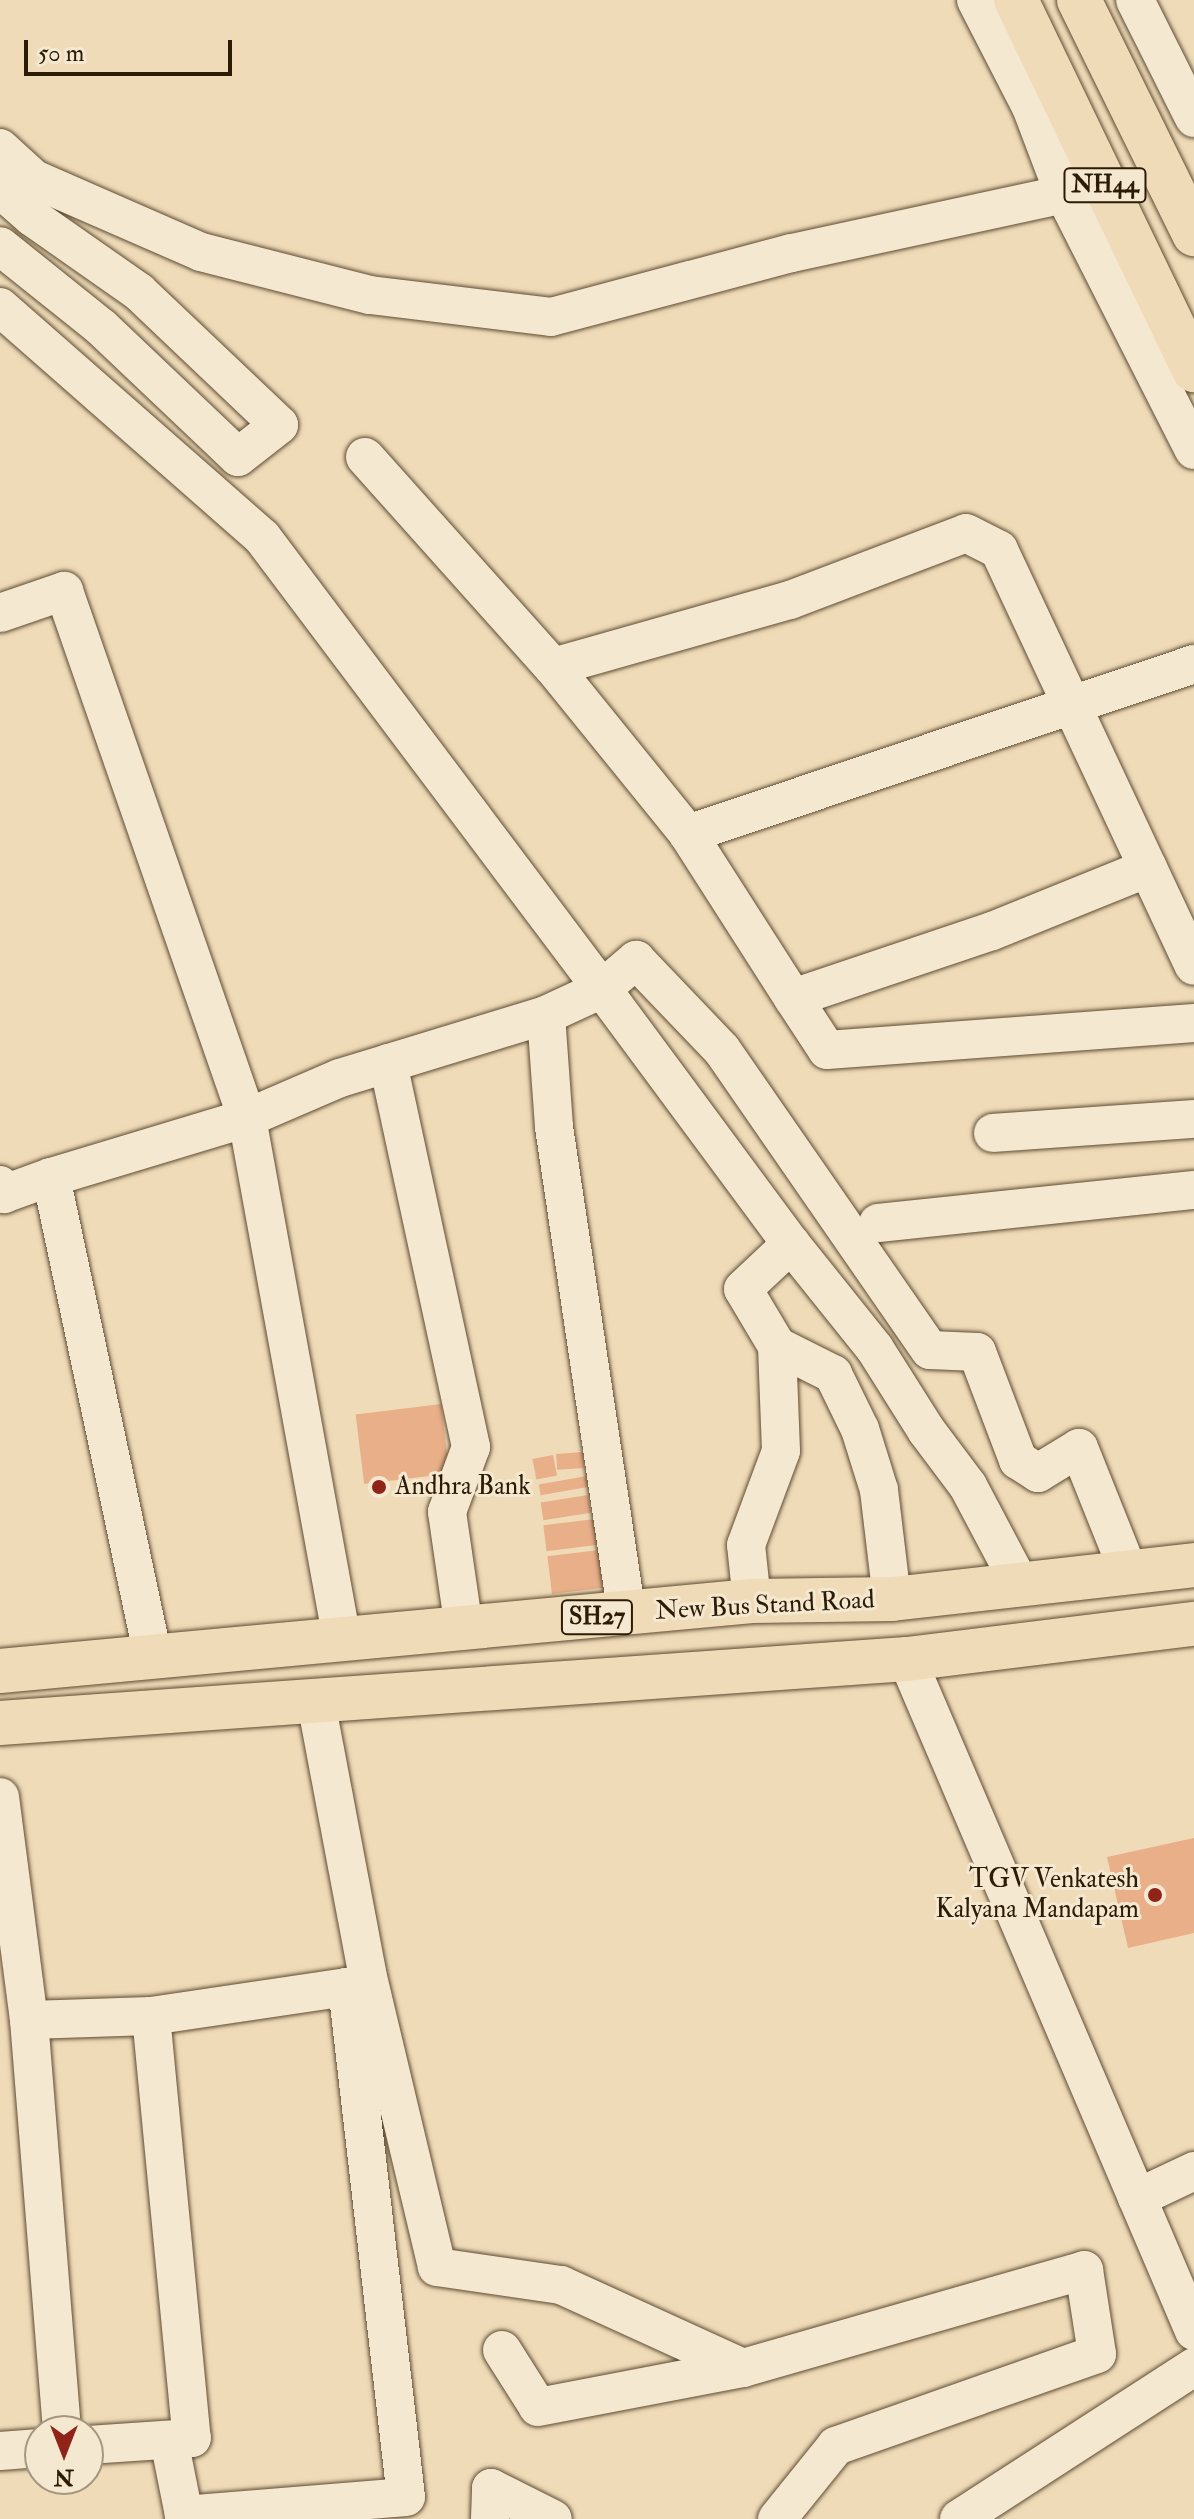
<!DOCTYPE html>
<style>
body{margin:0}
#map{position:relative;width:1194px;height:2519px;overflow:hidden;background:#efdbb8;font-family:"IM FELL Double Pica",serif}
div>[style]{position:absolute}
.building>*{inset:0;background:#e8af89;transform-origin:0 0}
.roads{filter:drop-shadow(0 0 2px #5e4c32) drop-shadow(0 0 2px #5e4c32)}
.minor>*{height:38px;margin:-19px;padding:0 19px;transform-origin:19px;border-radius:19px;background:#f5e8d1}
.major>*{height:44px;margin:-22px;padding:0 22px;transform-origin:22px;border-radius:22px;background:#efdbb8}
.highway>*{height:44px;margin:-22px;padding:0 22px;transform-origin:22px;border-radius:22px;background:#efdbb8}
.dots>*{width:22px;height:22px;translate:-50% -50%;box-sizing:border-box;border:4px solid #f5e8d1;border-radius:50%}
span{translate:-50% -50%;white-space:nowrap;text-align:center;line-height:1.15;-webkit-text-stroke:6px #f5e8d1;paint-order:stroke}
.shield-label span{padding:2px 6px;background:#f5e8d1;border:2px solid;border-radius:6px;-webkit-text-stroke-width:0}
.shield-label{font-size:24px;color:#2d1c05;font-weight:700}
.poi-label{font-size:26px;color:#2d1c05}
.left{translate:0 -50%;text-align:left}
.right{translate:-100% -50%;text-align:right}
.street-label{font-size:26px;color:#2d1c05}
.north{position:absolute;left:24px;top:2415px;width:80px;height:80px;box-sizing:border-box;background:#f5e8d1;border:2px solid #a5967f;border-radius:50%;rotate:180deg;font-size:22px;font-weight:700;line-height:32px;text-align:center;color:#2d1c05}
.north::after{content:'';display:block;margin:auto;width:28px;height:36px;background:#8f2418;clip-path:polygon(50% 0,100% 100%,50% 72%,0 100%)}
.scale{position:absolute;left:24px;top:40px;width:208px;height:36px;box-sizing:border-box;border:4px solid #2d1c05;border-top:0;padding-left:10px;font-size:24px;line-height:28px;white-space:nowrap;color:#2d1c05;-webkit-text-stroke:6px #f5e8d1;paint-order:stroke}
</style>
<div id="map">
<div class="building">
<i style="left:441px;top:1404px;width:70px;height:86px;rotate:83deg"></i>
<i style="left:583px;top:1452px;width:16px;height:27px;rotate:86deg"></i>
<i style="left:553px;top:1455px;width:21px;height:21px;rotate:79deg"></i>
<i style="left:587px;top:1476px;width:11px;height:49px;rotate:80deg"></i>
<i style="left:588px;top:1495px;width:18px;height:48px;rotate:81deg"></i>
<i style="left:595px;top:1519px;width:26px;height:52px;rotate:83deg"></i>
<i style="left:599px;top:1550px;width:38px;height:52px;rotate:83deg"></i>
<i style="clip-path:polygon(1194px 1838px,1194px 1933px,1128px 1948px,1107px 1857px)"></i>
</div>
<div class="roads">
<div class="minor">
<i style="left:976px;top:0;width:120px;rotate:62.8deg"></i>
<i style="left:1031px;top:107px;width:93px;rotate:69.2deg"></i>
<i style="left:1064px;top:194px;width:287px;rotate:63.1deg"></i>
<i style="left:1135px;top:0;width:132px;rotate:63.4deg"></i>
<i style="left:0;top:148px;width:46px;rotate:42.4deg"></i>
<i style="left:34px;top:179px;width:182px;rotate:23.6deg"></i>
<i style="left:201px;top:252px;width:174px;rotate:14.3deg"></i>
<i style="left:370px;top:295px;width:182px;rotate:6.9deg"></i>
<i style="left:551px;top:317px;width:249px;rotate:-14.9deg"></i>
<i style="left:792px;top:253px;width:278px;rotate:-12.2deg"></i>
<i style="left:0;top:189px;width:43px;rotate:41.2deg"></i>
<i style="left:32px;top:217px;width:131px;rotate:35deg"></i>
<i style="left:139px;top:292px;width:193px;rotate:43.5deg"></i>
<i style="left:279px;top:425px;width:52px;rotate:142deg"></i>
<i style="left:238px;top:457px;width:189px;rotate:-136.5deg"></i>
<i style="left:101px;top:327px;width:129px;rotate:-141.3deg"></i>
<i style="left:0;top:307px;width:349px;rotate:41.3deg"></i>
<i style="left:262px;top:537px;width:566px;rotate:53.05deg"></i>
<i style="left:602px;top:989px;width:62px;rotate:155.1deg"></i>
<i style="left:365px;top:457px;width:282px;rotate:48.2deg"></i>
<i style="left:553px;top:667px;width:246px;rotate:-15.8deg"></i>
<i style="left:790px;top:600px;width:188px;rotate:-20.8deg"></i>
<i style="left:966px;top:533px;width:37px;rotate:27deg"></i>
<i style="left:999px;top:550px;width:459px;rotate:64.9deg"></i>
<i style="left:0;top:613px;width:68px;rotate:-19deg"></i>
<i style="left:64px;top:591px;width:558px;rotate:70.85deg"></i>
<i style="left:247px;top:1118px;width:205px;rotate:163.2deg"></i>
<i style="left:51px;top:1177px;width:492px;rotate:78deg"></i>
<i style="left:553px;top:667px;width:215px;rotate:51deg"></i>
<i style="left:688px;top:834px;width:195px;rotate:57.4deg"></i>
<i style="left:688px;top:834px;width:534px;rotate:-18.57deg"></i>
<i style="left:1148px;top:868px;width:168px;rotate:158deg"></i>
<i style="left:992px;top:931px;width:210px;rotate:161.4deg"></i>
<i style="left:793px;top:998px;width:62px;rotate:56.8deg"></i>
<i style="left:827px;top:1050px;width:368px;rotate:-4.2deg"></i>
<i style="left:388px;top:1063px;width:393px;rotate:77.8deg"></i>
<i style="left:471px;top:1447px;width:69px;rotate:110.3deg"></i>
<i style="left:447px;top:1512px;width:117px;rotate:81.7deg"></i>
<i style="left:993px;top:1133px;width:201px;rotate:-4deg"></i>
<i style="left:0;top:1185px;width:10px;rotate:66deg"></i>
<i style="left:4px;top:1194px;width:50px;rotate:-19.9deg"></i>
<i style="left:878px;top:1223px;width:318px;rotate:-6deg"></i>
<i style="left:791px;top:1244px;width:317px;rotate:-126.5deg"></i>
<i style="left:602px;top:989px;width:45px;rotate:-40.5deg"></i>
<i style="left:636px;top:960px;width:124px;rotate:46.3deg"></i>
<i style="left:722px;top:1050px;width:365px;rotate:55.3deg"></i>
<i style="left:930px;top:1350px;width:47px;rotate:2.4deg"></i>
<i style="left:977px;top:1352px;width:116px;rotate:69.2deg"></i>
<i style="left:1018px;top:1460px;width:24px;rotate:33deg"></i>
<i style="left:1038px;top:1473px;width:48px;rotate:-31.4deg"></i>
<i style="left:1079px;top:1448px;width:135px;rotate:68.2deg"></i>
<i style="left:777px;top:1346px;width:63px;rotate:26.6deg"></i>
<i style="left:833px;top:1374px;width:61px;rotate:63.9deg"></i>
<i style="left:860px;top:1429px;width:64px;rotate:72.7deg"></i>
<i style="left:879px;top:1490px;width:110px;rotate:83.2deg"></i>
<i style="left:752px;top:1601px;width:56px;rotate:-96.1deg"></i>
<i style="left:746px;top:1545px;width:100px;rotate:-69.6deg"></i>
<i style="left:781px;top:1451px;width:105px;rotate:-92.2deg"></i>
<i style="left:777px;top:1346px;width:66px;rotate:-120.8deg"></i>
<i style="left:743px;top:1289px;width:66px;rotate:-43.2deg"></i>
<i style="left:791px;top:1244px;width:134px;rotate:51.3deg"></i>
<i style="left:875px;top:1349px;width:96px;rotate:57.8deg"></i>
<i style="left:926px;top:1430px;width:70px;rotate:53.1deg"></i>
<i style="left:968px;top:1486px;width:113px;rotate:62.1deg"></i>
<i style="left:342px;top:1640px;width:531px;rotate:-100.31deg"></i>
<i style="left:247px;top:1118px;width:101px;rotate:-23.3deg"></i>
<i style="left:340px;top:1078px;width:215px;rotate:-17deg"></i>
<i style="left:546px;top:1015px;width:112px;rotate:85.9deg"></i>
<i style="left:554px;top:1127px;width:492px;rotate:81.5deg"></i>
<i style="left:907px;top:1659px;width:731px;rotate:66.87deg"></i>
<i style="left:316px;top:1702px;width:276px;rotate:79.3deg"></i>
<i style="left:367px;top:1973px;width:302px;rotate:76.6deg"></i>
<i style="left:437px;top:2267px;width:125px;rotate:8.3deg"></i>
<i style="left:561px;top:2285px;width:200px;rotate:24.5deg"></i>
<i style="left:743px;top:2368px;width:355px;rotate:-16deg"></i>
<i style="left:1084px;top:2270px;width:85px;rotate:81.2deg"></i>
<i style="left:1097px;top:2354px;width:277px;rotate:160.6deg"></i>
<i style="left:836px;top:2446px;width:94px;rotate:128.9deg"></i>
<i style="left:0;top:1797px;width:225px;rotate:82.6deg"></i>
<i style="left:29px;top:2020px;width:412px;rotate:85.4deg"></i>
<i style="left:151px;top:2016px;width:198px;rotate:-8.4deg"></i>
<i style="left:347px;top:1987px;width:513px;rotate:83.4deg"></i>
<i style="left:406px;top:2497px;width:223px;rotate:175.4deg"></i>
<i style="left:184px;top:2515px;width:76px;rotate:-101.3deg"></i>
<i style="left:29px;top:2020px;width:122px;rotate:-1.9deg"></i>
<i style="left:151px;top:2016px;width:424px;rotate:84.5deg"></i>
<i style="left:192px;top:2438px;width:104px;rotate:176.1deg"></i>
<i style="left:1137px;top:2198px;width:63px;rotate:-25.3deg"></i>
<i style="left:502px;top:2350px;width:67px;rotate:57.7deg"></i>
<i style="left:538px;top:2407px;width:209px;rotate:-10.8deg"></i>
<i style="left:0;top:2451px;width:40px;rotate:-4.3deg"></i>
<i style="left:490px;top:2519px;width:31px;rotate:-88deg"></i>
<i style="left:491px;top:2488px;width:69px;rotate:26.6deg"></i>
<i style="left:959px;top:2519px;width:280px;rotate:-32.9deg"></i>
</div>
<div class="major">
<i style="left:0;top:1671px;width:755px;rotate:-5.32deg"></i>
<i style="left:752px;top:1601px;width:140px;rotate:-0.8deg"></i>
<i style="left:892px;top:1599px;width:304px;rotate:-6.4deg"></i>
<i style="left:0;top:1723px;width:909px;rotate:-4.04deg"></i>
<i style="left:907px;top:1659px;width:289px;rotate:-7deg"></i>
</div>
<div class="highway">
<i style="left:1016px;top:0;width:411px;rotate:64.3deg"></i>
<i style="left:1079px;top:0;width:261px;rotate:63.8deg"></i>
</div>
</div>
<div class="dots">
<i style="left:379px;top:1487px;background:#8f2418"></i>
<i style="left:1155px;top:1895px;background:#8f2418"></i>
</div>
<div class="shield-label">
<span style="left:1105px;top:185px">NH44</span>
<span style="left:597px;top:1617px">SH27</span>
</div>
<div class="poi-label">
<span class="left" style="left:395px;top:1487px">Andhra Bank</span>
<span class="right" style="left:1139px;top:1895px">TGV Venkatesh<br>Kalyana Mandapam</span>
</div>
<div class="street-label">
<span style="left:765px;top:1606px;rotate:-3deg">New Bus Stand Road</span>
</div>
<div class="north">N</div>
<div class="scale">50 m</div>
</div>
